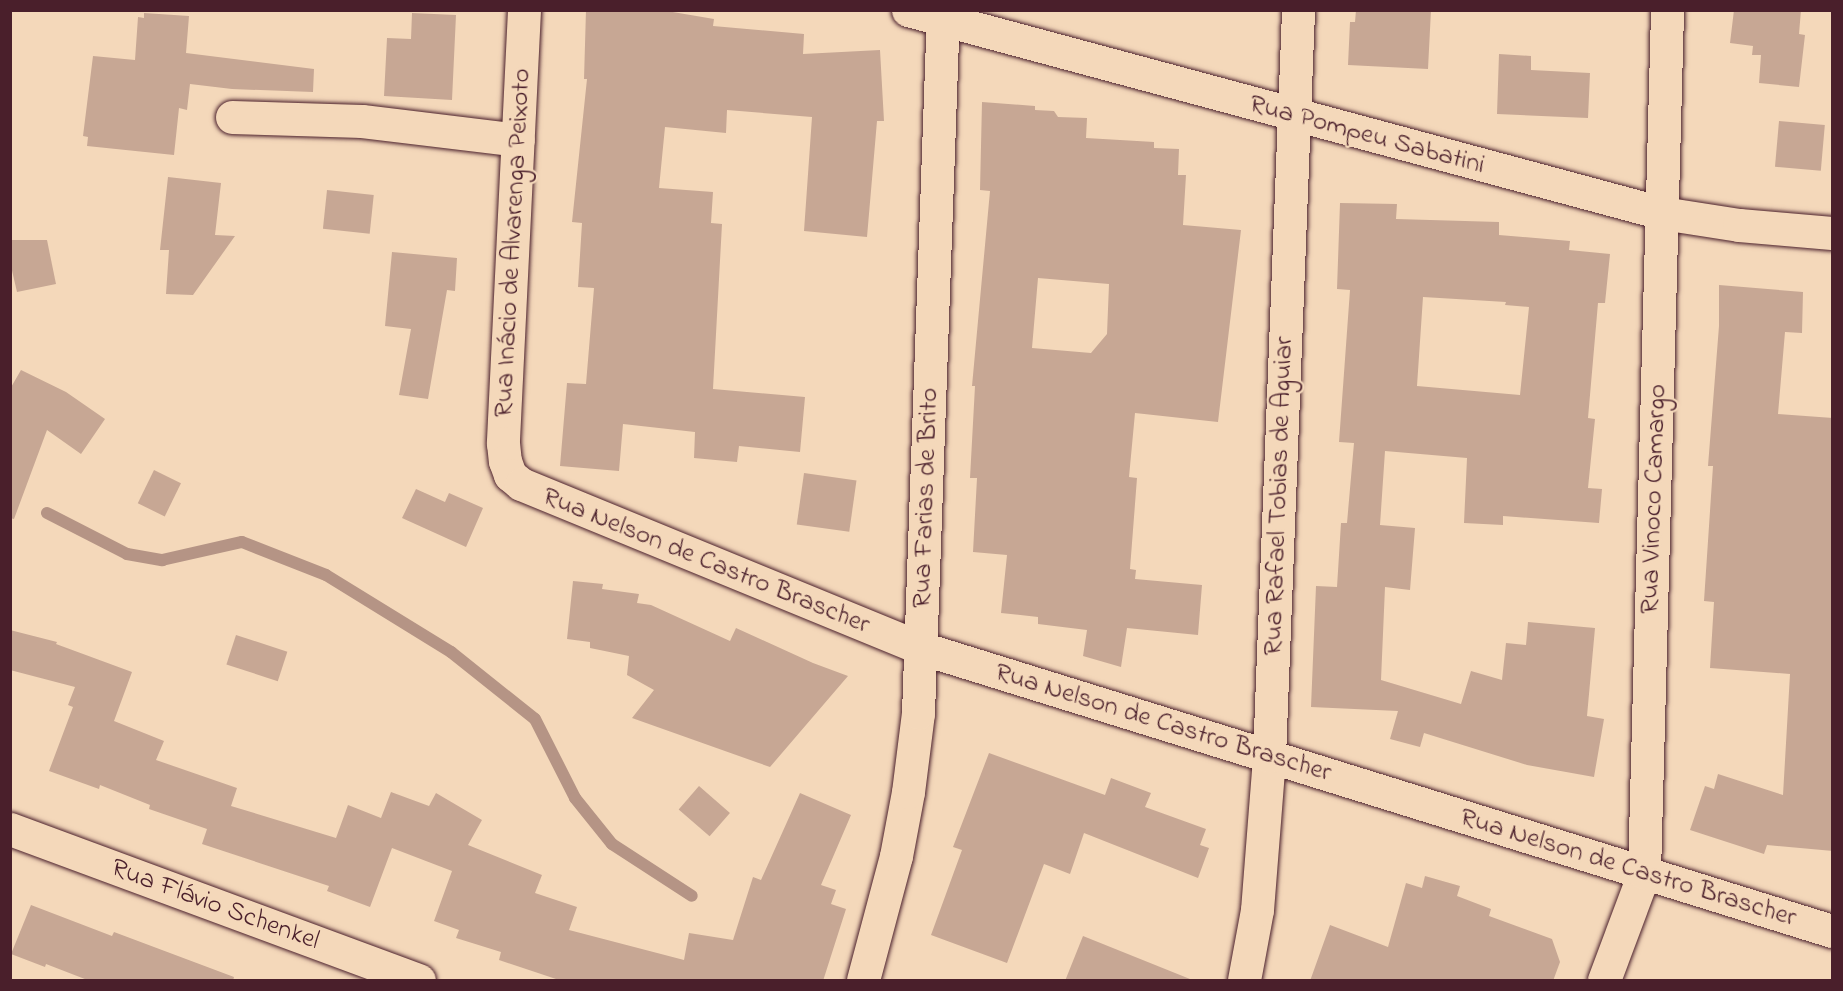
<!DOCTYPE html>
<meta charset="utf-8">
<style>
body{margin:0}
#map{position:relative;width:1843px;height:991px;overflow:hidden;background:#f4d8ba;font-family:"Indie Flower",sans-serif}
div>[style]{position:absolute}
.stream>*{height:12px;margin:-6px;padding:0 6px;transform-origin:6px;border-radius:6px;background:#b59485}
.building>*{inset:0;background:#c7a794;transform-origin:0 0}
.roads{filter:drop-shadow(0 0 2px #4a1f2b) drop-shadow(0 0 2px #4a1f2b)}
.street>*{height:33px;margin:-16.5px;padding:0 16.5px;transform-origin:16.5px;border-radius:16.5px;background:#f4d8ba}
span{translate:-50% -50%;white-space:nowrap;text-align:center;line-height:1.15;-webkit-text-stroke:4.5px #f4d8ba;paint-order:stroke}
.street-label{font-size:27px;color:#4a1f2b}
.frame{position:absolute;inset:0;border:12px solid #4a1f2b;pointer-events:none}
</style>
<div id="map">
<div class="stream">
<i style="left:47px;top:513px;width:90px;rotate:27.1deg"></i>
<i style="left:127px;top:554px;width:36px;rotate:10deg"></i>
<i style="left:162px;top:560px;width:82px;rotate:-12.7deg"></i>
<i style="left:242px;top:542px;width:90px;rotate:21.4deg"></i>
<i style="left:326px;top:575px;width:147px;rotate:31.6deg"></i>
<i style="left:451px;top:652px;width:107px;rotate:38.6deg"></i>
<i style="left:535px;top:719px;width:89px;rotate:63.1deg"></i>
<i style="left:575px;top:798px;width:59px;rotate:51.2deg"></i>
<i style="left:612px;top:844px;width:95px;rotate:33deg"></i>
</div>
<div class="building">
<i style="clip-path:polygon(586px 10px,661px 10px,714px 19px,713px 26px,804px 34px,803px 54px,880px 50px,884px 121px,877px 121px,867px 237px,804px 231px,812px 117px,727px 110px,726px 133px,665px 127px,659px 188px,713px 192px,711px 223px,722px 224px,713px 389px,805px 397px,800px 452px,739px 446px,737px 462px,694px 458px,695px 432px,623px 424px,619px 471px,560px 466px,567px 383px,586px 384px,594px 288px,578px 287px,582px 223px,572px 222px,587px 79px,584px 79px)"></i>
<i style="clip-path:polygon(1356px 10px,1431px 10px,1428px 69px,1348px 65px,1350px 22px,1355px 22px)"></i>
<i style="clip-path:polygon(1734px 10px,1801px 10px,1799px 34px,1805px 35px,1799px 87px,1759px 83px,1761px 55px,1752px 55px,1753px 46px,1730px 43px)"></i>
<i style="clip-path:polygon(144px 13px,189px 16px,186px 53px,314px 69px,313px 92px,232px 89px,190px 84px,187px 110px,179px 108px,174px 155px,87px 146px,88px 137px,83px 136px,93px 56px,135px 60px,138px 17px,144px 18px)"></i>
<i style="clip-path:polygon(412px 13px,456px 15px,452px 100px,384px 96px,387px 38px,411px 39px)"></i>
<i style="clip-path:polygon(1499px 54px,1531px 56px,1531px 70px,1590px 73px,1588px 118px,1497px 114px)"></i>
<i style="clip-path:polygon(evenodd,982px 102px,1035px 106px,1035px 110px,1054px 111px,1058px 117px,1087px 118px,1086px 138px,1154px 142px,1154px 148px,1179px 149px,1178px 175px,1186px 175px,1183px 225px,1241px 230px,1218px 422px,1135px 413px,1129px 477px,1137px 478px,1130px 569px,1136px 570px,1135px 579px,1202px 585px,1198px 635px,1127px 628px,1121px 667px,1083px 656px,1087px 630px,1038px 624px,1038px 617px,1001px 613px,1007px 555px,973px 552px,977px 478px,970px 478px,975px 386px,972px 386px,990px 191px,980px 190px,982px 102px,1038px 278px,1109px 284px,1107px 334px,1091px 353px,1032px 348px,1038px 278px)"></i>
<i style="left:1779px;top:121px;width:46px;height:46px;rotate:5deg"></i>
<i style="clip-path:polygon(168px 177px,221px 183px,215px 235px,235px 236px,193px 295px,166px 294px,169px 250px,160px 250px)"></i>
<i style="left:327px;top:190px;width:47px;height:39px;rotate:6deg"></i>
<i style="clip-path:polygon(evenodd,1340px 203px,1397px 204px,1396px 219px,1499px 222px,1499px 235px,1570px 241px,1569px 250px,1610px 254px,1605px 303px,1598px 303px,1588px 418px,1595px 419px,1588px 488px,1602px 489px,1599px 523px,1503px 516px,1503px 525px,1464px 523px,1467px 458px,1385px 451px,1380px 525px,1415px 528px,1410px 590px,1385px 587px,1381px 680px,1461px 704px,1471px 671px,1502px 680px,1506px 643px,1526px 645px,1528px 622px,1595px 628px,1587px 716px,1604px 719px,1594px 777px,1527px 765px,1424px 733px,1420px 747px,1390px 739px,1398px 711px,1311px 707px,1316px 586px,1337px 587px,1341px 523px,1347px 523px,1354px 443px,1339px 442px,1350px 290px,1337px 289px,1340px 203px,1423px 297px,1506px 302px,1505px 305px,1529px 307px,1520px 395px,1417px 386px,1423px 297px)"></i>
<i style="clip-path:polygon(10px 240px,47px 240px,56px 284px,17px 292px,10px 262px)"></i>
<i style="clip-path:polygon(392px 252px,457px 258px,455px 291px,447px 290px,428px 399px,399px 395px,411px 329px,385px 326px)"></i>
<i style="clip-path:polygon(1719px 285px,1803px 292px,1802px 333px,1785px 332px,1778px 414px,1833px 418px,1833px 851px,1767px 845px,1764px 854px,1690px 830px,1705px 786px,1714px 789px,1718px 774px,1783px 795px,1790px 674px,1710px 668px,1714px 602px,1704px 601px,1713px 466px,1708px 466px,1719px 326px)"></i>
<i style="clip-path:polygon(21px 370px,66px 392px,105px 419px,81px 454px,47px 430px,14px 519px,10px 518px,10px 389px)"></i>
<i style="left:154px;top:470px;width:30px;height:37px;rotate:26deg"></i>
<i style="left:804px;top:473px;width:53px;height:52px;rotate:8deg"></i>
<i style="clip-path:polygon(416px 489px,445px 502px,449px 493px,483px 508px,466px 547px,402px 518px)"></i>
<i style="clip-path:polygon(573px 581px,603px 584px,602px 589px,639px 594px,637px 603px,651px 605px,730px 641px,736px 628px,813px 663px,848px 676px,770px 767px,632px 718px,654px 690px,627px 675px,629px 656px,590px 648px,590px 642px,567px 639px)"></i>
<i style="clip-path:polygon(10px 630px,57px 642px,56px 644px,132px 672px,114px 721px,164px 741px,156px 760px,237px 788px,231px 806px,336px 838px,348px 805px,381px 818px,391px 792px,429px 806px,436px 793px,482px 820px,468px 845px,542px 875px,535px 893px,577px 907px,569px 930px,684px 960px,689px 933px,733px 940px,753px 877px,761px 880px,800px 793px,851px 815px,821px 885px,836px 890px,831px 904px,846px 909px,823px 981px,562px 981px,499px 960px,501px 952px,456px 938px,459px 930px,434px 921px,452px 871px,392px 848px,370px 907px,327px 891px,329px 886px,202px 844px,207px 829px,149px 809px,150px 805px,100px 785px,99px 789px,49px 771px,73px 707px,68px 705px,75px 687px,10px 670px)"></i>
<i style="left:236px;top:635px;width:54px;height:31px;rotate:18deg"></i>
<i style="clip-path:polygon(989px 753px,1105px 795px,1111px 778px,1151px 793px,1145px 807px,1206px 829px,1200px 845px,1209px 848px,1198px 878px,1084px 833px,1070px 874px,1044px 864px,1007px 963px,931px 935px,962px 850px,953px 847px)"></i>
<i style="left:699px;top:786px;width:41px;height:31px;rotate:41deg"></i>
<i style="clip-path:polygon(1425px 876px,1460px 886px,1457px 896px,1491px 909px,1489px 916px,1552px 939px,1560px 962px,1553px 981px,1310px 981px,1330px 925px,1388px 947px,1406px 883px,1422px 888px)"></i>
<i style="clip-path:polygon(31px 905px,112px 936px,114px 932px,234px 977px,233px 981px,90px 981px,46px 964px,45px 967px,11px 954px)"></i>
<i style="clip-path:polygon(1083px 936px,1190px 979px,1189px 981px,1065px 981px)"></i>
</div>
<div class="roads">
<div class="street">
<i style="left:524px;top:10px;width:434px;rotate:92.8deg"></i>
<i style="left:503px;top:443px;width:18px;rotate:84deg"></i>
<i style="left:505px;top:461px;width:15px;rotate:70deg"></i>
<i style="left:510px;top:475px;width:14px;rotate:39deg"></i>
<i style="left:521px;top:484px;width:432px;rotate:22.3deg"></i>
<i style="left:921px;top:648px;width:954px;rotate:17.26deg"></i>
<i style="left:908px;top:10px;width:781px;rotate:15.07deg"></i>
<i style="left:1662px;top:213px;width:78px;rotate:8.9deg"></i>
<i style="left:1739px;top:225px;width:93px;rotate:4.9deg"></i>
<i style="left:232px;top:117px;width:130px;rotate:1.8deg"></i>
<i style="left:362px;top:121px;width:157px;rotate:6.9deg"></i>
<i style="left:10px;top:829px;width:436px;rotate:20.3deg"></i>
<i style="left:863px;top:980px;width:128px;rotate:-75.1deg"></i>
<i style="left:896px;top:856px;width:65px;rotate:-79.4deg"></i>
<i style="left:908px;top:792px;width:80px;rotate:-82.8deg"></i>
<i style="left:918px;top:713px;width:703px;rotate:-87.96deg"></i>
<i style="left:1244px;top:980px;width:71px;rotate:-79.5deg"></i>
<i style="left:1257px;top:910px;width:154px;rotate:-85.5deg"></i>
<i style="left:1269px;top:756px;width:747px;rotate:-87.77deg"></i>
<i style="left:1604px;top:980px;width:114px;rotate:-69.5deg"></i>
<i style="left:1644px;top:873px;width:863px;rotate:-88.47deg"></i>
</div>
</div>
<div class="street-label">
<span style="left:1367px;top:135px;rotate:15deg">Rua Pompeu Sabatini</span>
<span style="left:513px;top:243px;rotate:-87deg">Rua Inácio de Alvarenga Peixoto</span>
<span style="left:1279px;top:496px;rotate:-88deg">Rua Rafael Tobias de Aguiar</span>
<span style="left:926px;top:498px;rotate:-88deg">Rua Farias de Brito</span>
<span style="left:1654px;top:499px;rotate:-88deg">Rua Vinoco Camargo</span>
<span style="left:706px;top:561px;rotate:22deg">Rua Nelson de Castro Brascher</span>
<span style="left:1163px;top:723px;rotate:17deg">Rua Nelson de Castro Brascher</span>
<span style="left:1628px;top:868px;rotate:17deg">Rua Nelson de Castro Brascher</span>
<span style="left:215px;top:905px;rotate:20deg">Rua Flávio Schenkel</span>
</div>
<div class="frame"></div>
</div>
